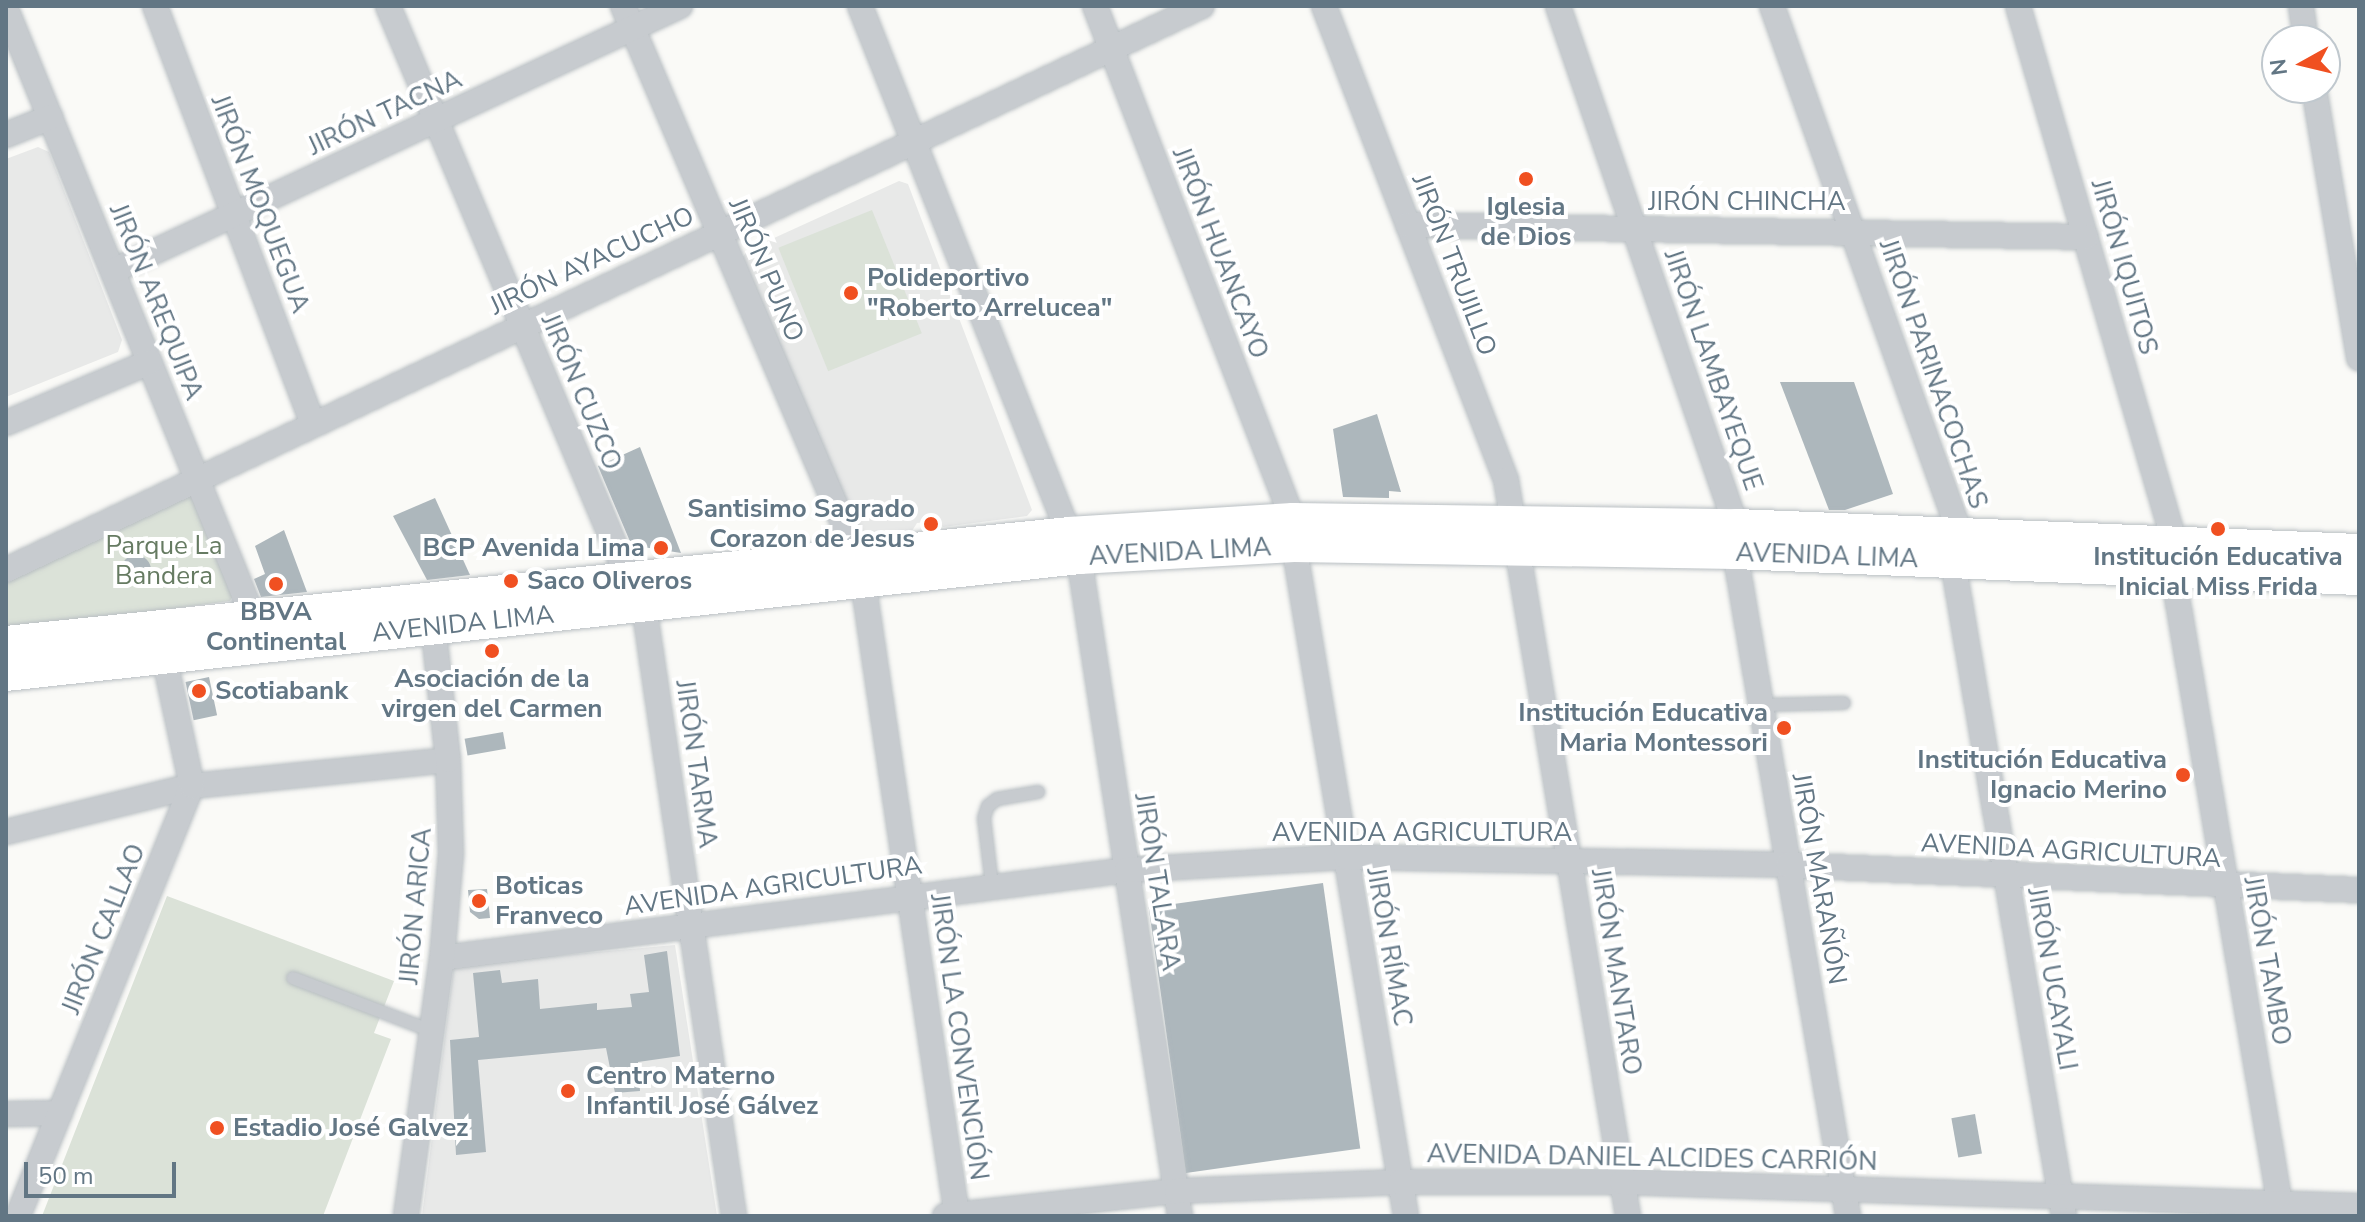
<!DOCTYPE html>
<meta charset="utf-8">
<style>
body{margin:0}
#map{position:relative;width:2365px;height:1222px;overflow:hidden;background:#fafaf7;font-family:"Nunito Sans",sans-serif}
div>[style]{position:absolute}
.built>*{inset:0;background:#e8e9e8}
.green>*{inset:0;background:#dbe2d8;transform-origin:0 0}
.building>*{inset:0;background:#adb7bc;transform-origin:0 0}
.round{border-radius:50%}
.roads{filter:drop-shadow(0 0 2px #b9bfc3) drop-shadow(0 0 2px #b9bfc3)}
.lane>*{height:12px;margin:-6px;padding:0 6px;transform-origin:6px;border-radius:6px;background:#c7cbcf}
.street>*{height:24px;margin:-12px;padding:0 12px;transform-origin:12px;border-radius:12px;background:#c7cbcf}
.secondary>*{height:34px;margin:-17px;padding:0 17px;transform-origin:17px;border-radius:17px;background:#fff}
.dots>*{width:22px;height:22px;translate:-50% -50%;box-sizing:border-box;border:4px solid #fff;border-radius:50%}
span{translate:-50% -50%;white-space:nowrap;text-align:center;line-height:1.15;-webkit-text-stroke:8px #fff;paint-order:stroke}
.street-label{font-size:26px;color:#627684}
.poi-label{font-size:26px;color:#627684;font-weight:700}
.left{translate:0 -50%;text-align:left}
.right{translate:-100% -50%;text-align:right}
.park-label{font-size:26px;color:#667b62}
.frame{position:absolute;inset:0;border:8px solid #627684;pointer-events:none}
.north{position:absolute;left:2261px;top:24px;width:80px;height:80px;box-sizing:border-box;background:#fff;border:2px solid #c0c8ce;border-radius:50%;rotate:262deg;font-size:22px;font-weight:700;line-height:32px;text-align:center;color:#627684}
.north::after{content:'';display:block;margin:auto;width:28px;height:36px;background:#f05021;clip-path:polygon(50% 0,100% 100%,50% 72%,0 100%)}
.scale{position:absolute;left:24px;top:1162px;width:152px;height:36px;box-sizing:border-box;border:4px solid #627684;border-top:0;padding-left:10px;font-size:24px;line-height:28px;white-space:nowrap;color:#627684;-webkit-text-stroke:6px #fff;paint-order:stroke}
</style>
<div id="map">
<div class="built">
<i style="clip-path:polygon(38px 147px,49px 152px,122px 340px,118px 352px,6px 397px,6px 159px)"></i>
<i style="clip-path:polygon(899px 181px,908px 184px,1032px 510px,1027px 516px,943px 527px,935px 521px,917px 523px,912px 531px,859px 536px,742px 258px,748px 250px)"></i>
<i style="clip-path:polygon(675px 945px,717px 1216px,422px 1216px,454px 965px)"></i>
</div>
<div class="green">
<i style="left:872px;top:210px;width:133px;height:101px;rotate:68deg"></i>
<i style="clip-path:polygon(191px 495px,233px 596px,230px 601px,6px 631px,6px 582px)"></i>
<i style="clip-path:polygon(167px 896px,394px 981px,374px 1033px,391px 1039px,323px 1216px,42px 1216px)"></i>
</div>
<div class="building">
<i style="clip-path:polygon(1780px 382px,1854px 382px,1893px 494px,1845px 510px,1829px 510px)"></i>
<i style="clip-path:polygon(1377px 414px,1401px 492px,1389px 491px,1389px 498px,1343px 497px,1333px 429px)"></i>
<i style="clip-path:polygon(640px 447px,681px 553px,643px 547px,637px 558px,598px 466px)"></i>
<i style="clip-path:polygon(435px 498px,470px 575px,427px 580px,393px 516px)"></i>
<i style="clip-path:polygon(284px 530px,307px 592px,261px 597px,254px 579px,265px 574px,255px 546px)"></i>
<i class="round" style="left:121px;top:555px;width:30px;height:30px"></i>
<i style="left:209px;top:677px;width:39px;height:24px;rotate:78deg"></i>
<i style="left:503px;top:732px;width:17px;height:39px;rotate:80deg"></i>
<i style="left:1323px;top:883px;width:268px;height:176px;rotate:82deg"></i>
<i style="clip-path:polygon(487px 889px,490px 918px,479px 919px,470px 912px,468px 890px)"></i>
<i style="clip-path:polygon(667px 951px,680px 1056px,638px 1062px,640px 1091px,615px 1093px,606px 1048px,478px 1060px,486px 1152px,456px 1155px,450px 1040px,479px 1037px,473px 973px,500px 970px,502px 983px,538px 979px,540px 1009px,597px 1003px,597px 1010px,632px 1007px,630px 994px,649px 992px,644px 955px)"></i>
<i style="left:1975px;top:1114px;width:40px;height:24px;rotate:80deg"></i>
</div>
<div class="roads">
<div class="lane">
<i style="left:1761px;top:705px;width:83px;rotate:-1.4deg"></i>
<i style="left:992px;top:885px;width:67px;rotate:-96.8deg"></i>
<i style="left:984px;top:818px;width:13px;rotate:-72deg"></i>
<i style="left:988px;top:806px;width:11px;rotate:-38deg"></i>
<i style="left:997px;top:799px;width:42px;rotate:-9.7deg"></i>
<i style="left:293px;top:978px;width:149px;rotate:20.9deg"></i>
</div>
<div class="street">
<i style="left:155px;top:6px;width:445px;rotate:69.3deg"></i>
<i style="left:388px;top:6px;width:622px;rotate:67.19deg"></i>
<i style="left:623px;top:6px;width:598px;rotate:66.95deg"></i>
<i style="left:860px;top:6px;width:568px;rotate:68.4deg"></i>
<i style="left:1095px;top:6px;width:551px;rotate:68.93deg"></i>
<i style="left:1324px;top:6px;width:508px;rotate:68.99deg"></i>
<i style="left:1506px;top:480px;width:746px;rotate:80.59deg"></i>
<i style="left:1558px;top:6px;width:550px;rotate:71.1deg"></i>
<i style="left:1772px;top:6px;width:560px;rotate:70.4deg"></i>
<i style="left:2018px;top:6px;width:560px;rotate:73.73deg"></i>
<i style="left:2301px;top:6px;width:34px;rotate:82deg"></i>
<i style="left:6px;top:9px;width:656px;rotate:67.89deg"></i>
<i style="left:2314px;top:88px;width:274px;rotate:80.5deg"></i>
<i style="left:6px;top:135px;width:48px;rotate:-21.8deg"></i>
<i style="left:1408px;top:225px;width:678px;rotate:1.01deg"></i>
<i style="left:113px;top:271px;width:626px;rotate:-25.05deg"></i>
<i style="left:6px;top:423px;width:156px;rotate:-23deg"></i>
<i style="left:1294px;top:545px;width:680px;rotate:80.52deg"></i>
<i style="left:1735px;top:552px;width:674px;rotate:80.34deg"></i>
<i style="left:1079px;top:557px;width:667px;rotate:81.29deg"></i>
<i style="left:1953px;top:562px;width:663px;rotate:80.37deg"></i>
<i style="left:6px;top:570px;width:1322px;rotate:-25.25deg"></i>
<i style="left:2173px;top:573px;width:652px;rotate:80.38deg"></i>
<i style="left:863px;top:581px;width:642px;rotate:81.58deg"></i>
<i style="left:644px;top:606px;width:617px;rotate:81.61deg"></i>
<i style="left:6px;top:832px;width:192px;rotate:-13.9deg"></i>
<i style="left:192px;top:786px;width:257px;rotate:-5.8deg"></i>
<i style="left:442px;top:958px;width:691px;rotate:-7.32deg"></i>
<i style="left:1127px;top:870px;width:219px;rotate:-3.4deg"></i>
<i style="left:1346px;top:857px;width:442px;rotate:1deg"></i>
<i style="left:1788px;top:865px;width:572px;rotate:2.51deg"></i>
<i style="left:6px;top:1114px;width:54px;rotate:-1.1deg"></i>
<i style="left:18px;top:1216px;width:464px;rotate:-68deg"></i>
<i style="left:192px;top:786px;width:132px;rotate:-102.2deg"></i>
<i style="left:406px;top:1216px;width:260px;rotate:-82.1deg"></i>
<i style="left:442px;top:958px;width:104px;rotate:-85.1deg"></i>
<i style="left:451px;top:854px;width:94px;rotate:-91.8deg"></i>
<i style="left:448px;top:760px;width:147px;rotate:-96.3deg"></i>
<i style="left:945px;top:1216px;width:233px;rotate:-6.2deg"></i>
<i style="left:1177px;top:1191px;width:223px;rotate:-2.3deg"></i>
<i style="left:1400px;top:1182px;width:222px"></i>
<i style="left:1622px;top:1182px;width:737px;rotate:1.87deg"></i>
</div>
<div class="secondary">
<i style="left:6px;top:643px;width:1069px;rotate:-5.85deg"></i>
<i style="left:1069px;top:534px;width:224px;rotate:-3.6deg"></i>
<i style="left:1293px;top:520px;width:443px;rotate:0.8deg"></i>
<i style="left:1736px;top:526px;width:624px;rotate:2.3deg"></i>
<i style="left:6px;top:674px;width:1079px;rotate:-6.22deg"></i>
<i style="left:1079px;top:557px;width:215px;rotate:-3.2deg"></i>
<i style="left:1294px;top:545px;width:441px;rotate:0.9deg"></i>
<i style="left:1735px;top:552px;width:625px;rotate:2.39deg"></i>
</div>
</div>
<div class="dots">
<i style="left:1526px;top:179px;background:#f05021"></i>
<i style="left:851px;top:293px;background:#f05021"></i>
<i style="left:931px;top:524px;background:#f05021"></i>
<i style="left:2218px;top:529px;background:#f05021"></i>
<i style="left:661px;top:548px;background:#f05021"></i>
<i style="left:511px;top:581px;background:#f05021"></i>
<i style="left:276px;top:584px;background:#f05021"></i>
<i style="left:492px;top:651px;background:#f05021"></i>
<i style="left:199px;top:691px;background:#f05021"></i>
<i style="left:1784px;top:728px;background:#f05021"></i>
<i style="left:2183px;top:775px;background:#f05021"></i>
<i style="left:479px;top:901px;background:#f05021"></i>
<i style="left:568px;top:1091px;background:#f05021"></i>
<i style="left:217px;top:1128px;background:#f05021"></i>
</div>
<div class="street-label">
<span style="left:385px;top:113px;rotate:-25deg">JIRÓN TACNA</span>
<span style="left:1747px;top:202px">JIRÓN CHINCHA</span>
<span style="left:260px;top:204px;rotate:69deg">JIRÓN MOQUEGUA</span>
<span style="left:1220px;top:253px;rotate:69deg">JIRÓN HUANCAYO</span>
<span style="left:592px;top:261px;rotate:-25deg">JIRÓN AYACUCHO</span>
<span style="left:1454px;top:265px;rotate:69deg">JIRÓN TRUJILLO</span>
<span style="left:2124px;top:267px;rotate:74deg">JIRÓN IQUITOS</span>
<span style="left:766px;top:270px;rotate:67deg">JIRÓN PUNO</span>
<span style="left:156px;top:302px;rotate:68deg">JIRÓN AREQUIPA</span>
<span style="left:1713px;top:370px;rotate:71deg">JIRÓN LAMBAYEQUE</span>
<span style="left:1933px;top:374px;rotate:71deg">JIRÓN PARINACOCHAS</span>
<span style="left:581px;top:392px;rotate:67deg">JIRÓN CUZCO</span>
<span style="left:1180px;top:552px;rotate:-3deg">AVENIDA LIMA</span>
<span style="left:1827px;top:556px;rotate:2deg">AVENIDA LIMA</span>
<span style="left:463px;top:624px;rotate:-6deg">AVENIDA LIMA</span>
<span style="left:696px;top:764px;rotate:82deg">JIRÓN TARMA</span>
<span style="left:1422px;top:833px">AVENIDA AGRICULTURA</span>
<span style="left:2071px;top:851px;rotate:3deg">AVENIDA AGRICULTURA</span>
<span style="left:1819px;top:879px;rotate:80deg">JIRÓN MARAÑÓN</span>
<span style="left:1157px;top:882px;rotate:81deg">JIRÓN TALARA</span>
<span style="left:773px;top:886px;rotate:-8deg">AVENIDA AGRICULTURA</span>
<span style="left:416px;top:906px;rotate:-85deg">JIRÓN ARICA</span>
<span style="left:104px;top:929px;rotate:-68deg">JIRÓN CALLAO</span>
<span style="left:1389px;top:947px;rotate:80deg">JIRÓN RÍMAC</span>
<span style="left:2267px;top:961px;rotate:80deg">JIRÓN TAMBO</span>
<span style="left:1616px;top:972px;rotate:81deg">JIRÓN MANTARO</span>
<span style="left:2052px;top:979px;rotate:80deg">JIRÓN UCAYALI</span>
<span style="left:959px;top:1037px;rotate:82deg">JIRÓN LA CONVENCIÓN</span>
<span style="left:1652px;top:1158px;rotate:1deg">AVENIDA DANIEL ALCIDES CARRIÓN</span>
</div>
<div class="poi-label">
<span style="left:1526px;top:222px">Iglesia<br>de Dios</span>
<span class="left" style="left:867px;top:293px">Polideportivo<br>"Roberto Arrelucea"</span>
<span class="right" style="left:915px;top:524px">Santisimo Sagrado<br>Corazon de Jesus</span>
<span class="right" style="left:645px;top:548px">BCP Avenida Lima</span>
<span style="left:2218px;top:572px">Institución Educativa<br>Inicial Miss Frida</span>
<span class="left" style="left:527px;top:581px">Saco Oliveros</span>
<span style="left:276px;top:627px">BBVA<br>Continental</span>
<span style="left:492px;top:694px">Asociación de la<br>virgen del Carmen</span>
<span class="left" style="left:215px;top:691px">Scotiabank</span>
<span class="right" style="left:1768px;top:728px">Institución Educativa<br>Maria Montessori</span>
<span class="right" style="left:2167px;top:775px">Institución Educativa<br>Ignacio Merino</span>
<span class="left" style="left:495px;top:901px">Boticas<br>Franveco</span>
<span class="left" style="left:586px;top:1091px">Centro Materno<br>Infantil José Gálvez</span>
<span class="left" style="left:233px;top:1128px">Estadio José Galvez</span>
</div>
<div class="park-label">
<span style="left:164px;top:561px">Parque La<br>Bandera</span>
</div>
<div class="frame"></div>
<div class="north">N</div>
<div class="scale">50 m</div>
</div>
